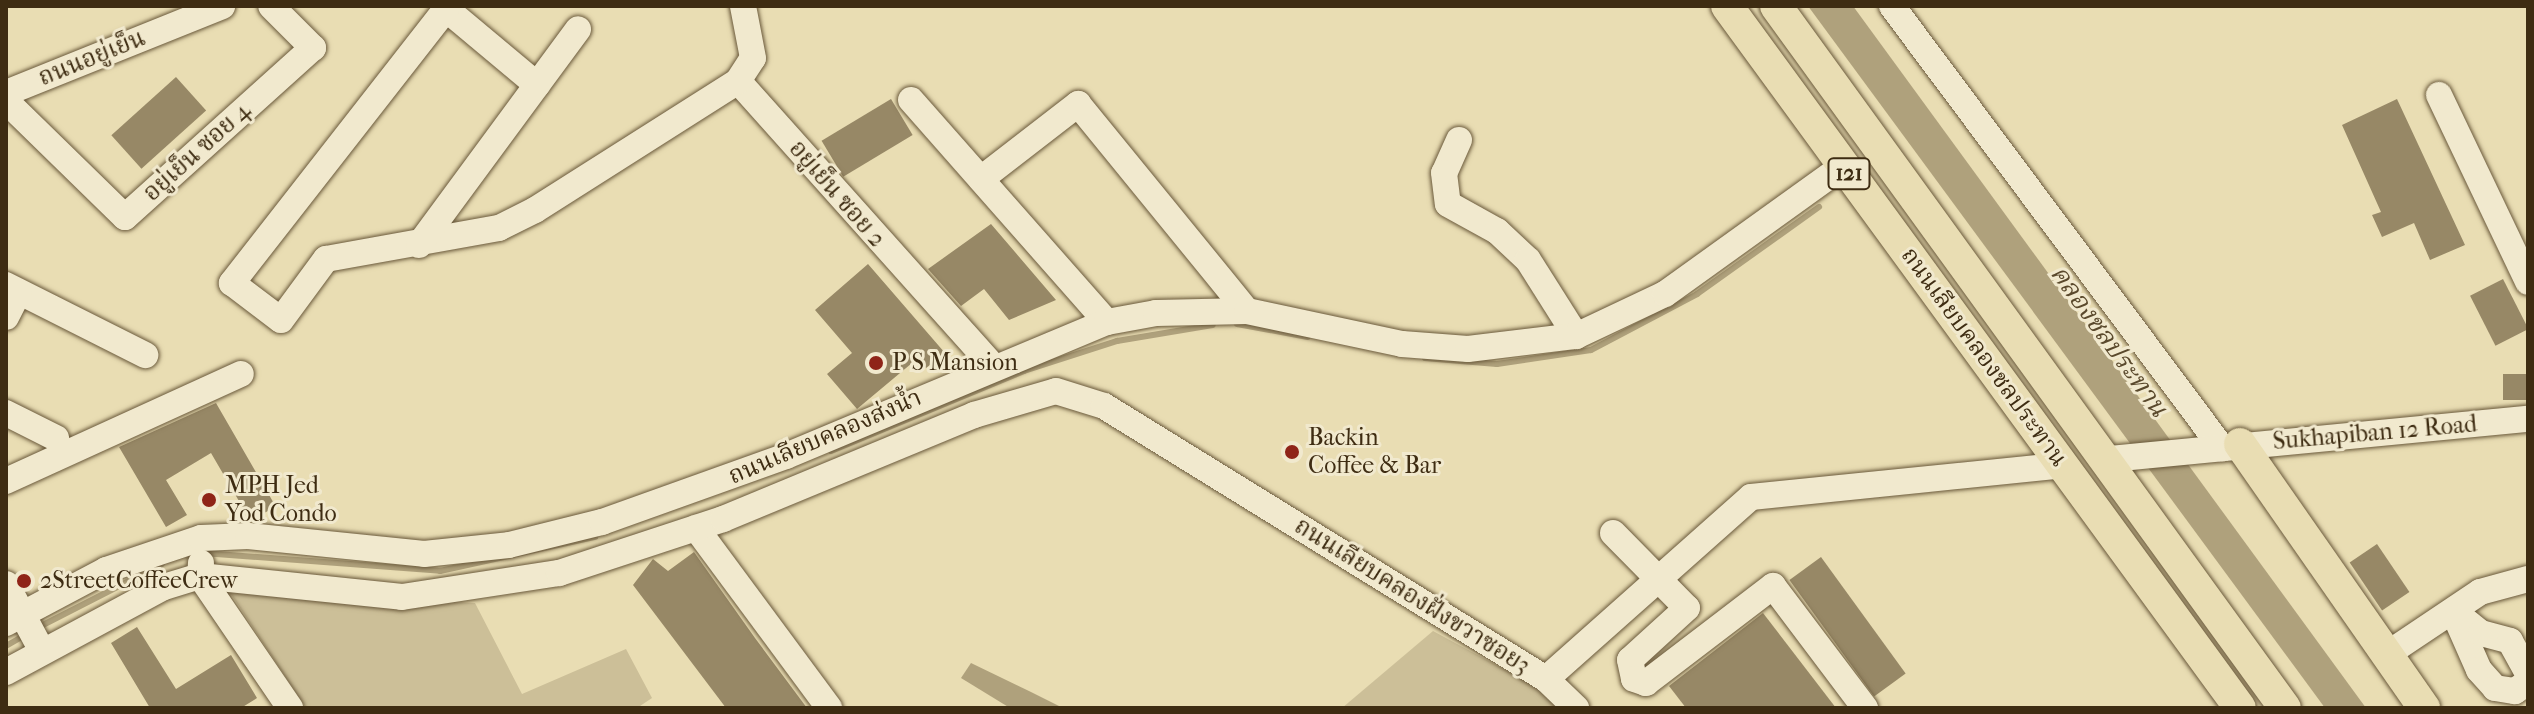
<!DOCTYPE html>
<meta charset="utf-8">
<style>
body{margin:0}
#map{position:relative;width:2534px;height:714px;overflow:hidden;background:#e9ddb3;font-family:"IM FELL French Canon","Noto Serif Thai",serif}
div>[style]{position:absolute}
.green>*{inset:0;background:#ccbf98}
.water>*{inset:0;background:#afa17c}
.stream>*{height:6px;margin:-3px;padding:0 3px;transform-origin:3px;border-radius:3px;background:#afa17c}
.building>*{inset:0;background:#978866;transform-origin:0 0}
.roads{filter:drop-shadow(0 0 2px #69583a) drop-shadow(0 0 2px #69583a)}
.minor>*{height:26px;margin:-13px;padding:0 13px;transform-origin:13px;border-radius:13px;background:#f1e9ce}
.major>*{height:32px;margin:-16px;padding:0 16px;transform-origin:16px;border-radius:16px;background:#e9ddb3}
.dots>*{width:22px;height:22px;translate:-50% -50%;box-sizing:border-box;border:4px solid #f1e9ce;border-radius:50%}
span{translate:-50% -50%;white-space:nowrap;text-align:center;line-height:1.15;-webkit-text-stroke:6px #f1e9ce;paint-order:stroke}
.shield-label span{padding:2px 6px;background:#f1e9ce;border:2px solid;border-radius:6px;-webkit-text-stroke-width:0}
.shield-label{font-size:22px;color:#3e2c12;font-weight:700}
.street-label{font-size:24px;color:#3e2c12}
.poi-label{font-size:24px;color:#3e2c12}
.left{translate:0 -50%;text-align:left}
.water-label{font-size:26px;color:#5a492c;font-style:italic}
.frame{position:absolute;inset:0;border:8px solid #3e2c12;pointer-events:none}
</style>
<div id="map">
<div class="green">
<i style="clip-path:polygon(229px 591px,475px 603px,522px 694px,626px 649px,652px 698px,637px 708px,306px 708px)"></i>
<i style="clip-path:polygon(1433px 631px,1535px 686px,1558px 708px,1342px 708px)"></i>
</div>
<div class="water">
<i style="clip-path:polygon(1808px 6px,1853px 6px,2366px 708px,2325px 708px)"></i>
<i style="clip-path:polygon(971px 663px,1031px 692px,1063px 708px,1010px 708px,961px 678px)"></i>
</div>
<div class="stream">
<i style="left:1237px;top:324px;width:72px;rotate:10.4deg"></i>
<i style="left:1425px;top:358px;width:72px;rotate:4.8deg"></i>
<i style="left:1497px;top:364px;width:95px;rotate:-8.5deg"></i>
<i style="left:1591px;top:350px;width:120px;rotate:-27.8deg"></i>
<i style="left:1697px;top:294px;width:150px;rotate:-35.5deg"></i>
<i style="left:831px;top:451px;width:209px;rotate:-22.5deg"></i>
<i style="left:1024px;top:371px;width:98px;rotate:-17.9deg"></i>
<i style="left:1117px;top:341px;width:97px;rotate:-9.5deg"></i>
<i style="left:203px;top:553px;width:238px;rotate:4.3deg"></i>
<i style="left:440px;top:571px;width:159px;rotate:-12.4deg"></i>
<i style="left:37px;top:628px;width:140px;rotate:-27.1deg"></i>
<i style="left:6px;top:646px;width:24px;rotate:-30deg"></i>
</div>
<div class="building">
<i style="left:176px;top:77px;width:45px;height:87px;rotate:48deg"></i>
<i style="left:891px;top:99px;width:42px;height:81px;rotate:59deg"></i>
<i style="clip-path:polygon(2397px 99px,2465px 245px,2430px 260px,2414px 223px,2382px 237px,2372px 215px,2381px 212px,2342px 125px)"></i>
<i style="clip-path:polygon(991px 224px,1056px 300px,1009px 320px,984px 289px,961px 306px,928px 269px)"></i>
<i style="clip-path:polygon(868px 264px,945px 353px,926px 368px,918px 358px,857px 409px,827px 374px,852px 353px,815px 310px)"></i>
<i style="left:2503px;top:279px;width:56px;height:37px;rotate:63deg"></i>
<i style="left:2528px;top:374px;width:26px;height:25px;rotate:90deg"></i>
<i style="clip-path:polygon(216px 403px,276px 507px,250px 520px,211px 453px,166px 480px,187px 515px,166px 527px,119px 447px)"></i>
<i style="left:2377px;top:544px;width:58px;height:33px;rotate:56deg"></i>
<i style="clip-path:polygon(694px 552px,755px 638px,807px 708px,726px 708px,633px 585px,653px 559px,668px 571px)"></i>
<i style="left:1821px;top:557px;width:144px;height:39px;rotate:54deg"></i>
<i style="clip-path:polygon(1763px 613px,1836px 708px,1686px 708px,1669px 686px)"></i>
<i style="clip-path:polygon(137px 627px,176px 689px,231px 655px,257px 698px,241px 708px,150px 708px,111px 643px)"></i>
</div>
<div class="roads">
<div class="minor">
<i style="left:1892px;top:6px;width:552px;rotate:53.25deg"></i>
<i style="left:738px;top:81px;width:382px;rotate:48.2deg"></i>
<i style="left:537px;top:85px;width:119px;rotate:-140.1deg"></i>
<i style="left:446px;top:9px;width:348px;rotate:128deg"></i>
<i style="left:232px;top:283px;width:61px;rotate:37.1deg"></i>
<i style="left:281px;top:320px;width:76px;rotate:-53.6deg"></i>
<i style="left:326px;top:259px;width:176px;rotate:-10.2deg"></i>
<i style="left:499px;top:228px;width:40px;rotate:-26.6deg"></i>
<i style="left:535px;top:210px;width:241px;rotate:-32.4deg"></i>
<i style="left:738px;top:81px;width:27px;rotate:-57deg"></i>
<i style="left:753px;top:58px;width:53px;rotate:-100.9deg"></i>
<i style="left:6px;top:93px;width:233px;rotate:-21.9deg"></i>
<i style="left:2439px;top:95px;width:207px;rotate:64.5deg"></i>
<i style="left:911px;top:100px;width:296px;rotate:48.6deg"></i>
<i style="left:6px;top:101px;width:166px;rotate:44.3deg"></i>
<i style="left:125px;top:217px;width:253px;rotate:-42deg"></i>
<i style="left:313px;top:48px;width:59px;rotate:-135deg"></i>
<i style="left:1459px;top:140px;width:36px;rotate:114deg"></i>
<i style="left:1444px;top:173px;width:31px;rotate:83deg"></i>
<i style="left:1448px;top:204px;width:56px;rotate:28.9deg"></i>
<i style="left:1497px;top:231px;width:42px;rotate:43.1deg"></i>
<i style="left:1528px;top:260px;width:90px;rotate:57.7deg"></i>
<i style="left:981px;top:179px;width:123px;rotate:-37.7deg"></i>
<i style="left:1078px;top:104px;width:267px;rotate:50.8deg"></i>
<i style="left:419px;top:245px;width:268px;rotate:-53.6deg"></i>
<i style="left:6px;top:285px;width:156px;rotate:26.7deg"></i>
<i style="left:6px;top:317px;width:28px;rotate:-63deg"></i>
<i style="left:6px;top:413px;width:56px;rotate:26.6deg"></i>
<i style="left:2110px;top:459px;width:420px;rotate:-5.5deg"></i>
<i style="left:6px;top:481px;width:258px;rotate:-24.5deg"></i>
<i style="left:696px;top:528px;width:224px;rotate:53.5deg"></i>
<i style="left:1613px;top:533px;width:105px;rotate:45.4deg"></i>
<i style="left:1687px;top:608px;width:77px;rotate:137.6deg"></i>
<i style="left:1630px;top:660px;width:19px;rotate:78deg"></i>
<i style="left:1634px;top:679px;width:13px;rotate:18deg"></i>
<i style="left:1646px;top:683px;width:160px;rotate:-37.4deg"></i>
<i style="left:1773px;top:586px;width:153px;rotate:53deg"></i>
<i style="left:201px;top:563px;width:13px;rotate:94deg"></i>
<i style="left:200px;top:576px;width:160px;rotate:55.7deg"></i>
<i style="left:6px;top:584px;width:76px;rotate:61.8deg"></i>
<i style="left:2453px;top:611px;width:64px;rotate:66.2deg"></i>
<i style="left:2479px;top:670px;width:24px;rotate:48deg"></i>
<i style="left:2495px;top:688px;width:20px;rotate:9deg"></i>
<i style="left:2515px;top:691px;width:16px;rotate:-35deg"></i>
<i style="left:2456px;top:613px;width:32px;rotate:39deg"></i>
<i style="left:2481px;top:633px;width:30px;rotate:15deg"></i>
<i style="left:2510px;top:641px;width:37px;rotate:61deg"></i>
<i style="left:6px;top:623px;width:113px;rotate:-27.9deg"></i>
<i style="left:106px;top:570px;width:100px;rotate:-18.6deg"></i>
<i style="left:201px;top:538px;width:47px;rotate:-2.4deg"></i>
<i style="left:248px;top:536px;width:177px;rotate:5.8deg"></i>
<i style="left:424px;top:554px;width:85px;rotate:-6deg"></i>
<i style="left:509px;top:545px;width:96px;rotate:-13.9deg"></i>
<i style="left:602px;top:522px;width:195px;rotate:-19.7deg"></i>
<i style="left:786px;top:456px;width:348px;rotate:-22.7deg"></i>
<i style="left:1107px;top:322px;width:50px;rotate:-10.4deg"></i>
<i style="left:1156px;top:313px;width:91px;rotate:-1.3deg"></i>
<i style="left:1247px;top:311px;width:158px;rotate:12deg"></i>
<i style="left:1402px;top:344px;width:66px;rotate:4.3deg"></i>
<i style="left:1468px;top:349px;width:109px;rotate:-6.9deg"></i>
<i style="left:1576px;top:336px;width:98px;rotate:-25.3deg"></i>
<i style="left:1665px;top:294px;width:219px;rotate:-35.7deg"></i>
<i style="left:2386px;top:655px;width:113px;rotate:-33.8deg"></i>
<i style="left:2480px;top:592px;width:50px;rotate:-15.2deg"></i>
<i style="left:6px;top:672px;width:179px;rotate:-28.3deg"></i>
<i style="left:164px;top:587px;width:38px;rotate:-17deg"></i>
<i style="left:200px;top:576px;width:203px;rotate:5.9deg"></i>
<i style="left:402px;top:597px;width:159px;rotate:-8.7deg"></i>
<i style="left:559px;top:573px;width:173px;rotate:-18.2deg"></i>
<i style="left:723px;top:519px;width:272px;rotate:-22.5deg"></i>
<i style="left:974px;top:415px;width:85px;rotate:-16.3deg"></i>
<i style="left:1056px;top:391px;width:50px;rotate:17.4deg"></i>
<i style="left:1104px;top:406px;width:520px;rotate:31.7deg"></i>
<i style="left:1546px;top:679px;width:42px;rotate:44deg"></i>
<i style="left:1546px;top:679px;width:274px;rotate:-41.6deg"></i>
<i style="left:1751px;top:497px;width:315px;rotate:-5.8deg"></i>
</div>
<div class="major">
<i style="left:1727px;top:6px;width:869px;rotate:53.84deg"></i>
<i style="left:1776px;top:6px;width:867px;rotate:54.06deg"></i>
<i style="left:2240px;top:444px;width:322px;rotate:55.1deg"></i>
</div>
</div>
<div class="dots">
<i style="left:876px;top:363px;background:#8f2418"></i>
<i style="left:1292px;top:452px;background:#8f2418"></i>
<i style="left:209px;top:500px;background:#8f2418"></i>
<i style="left:24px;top:581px;background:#8f2418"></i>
</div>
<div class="shield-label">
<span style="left:1849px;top:174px">121</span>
</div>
<div class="street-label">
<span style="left:92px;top:58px;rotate:-22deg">ถนนอยู่เย็น</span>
<span style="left:197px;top:152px;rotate:-42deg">อยู่เย็น ซอย 4</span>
<span style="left:837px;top:194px;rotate:49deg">อยู่เย็น ซอย 2</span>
<span style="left:1984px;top:357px;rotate:54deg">ถนนเลียบคลองชลประทาน</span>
<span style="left:2375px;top:433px;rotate:-5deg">Sukhapiban 12 Road</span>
<span style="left:825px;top:437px;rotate:-23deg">ถนนเลียบคลองส่งน้ำ</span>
<span style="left:1412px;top:596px;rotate:32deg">ถนนเลียบคลองฝั่งขวาซอย3</span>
</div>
<div class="poi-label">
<span class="left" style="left:892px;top:363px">P S Mansion</span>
<span class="left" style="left:1308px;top:452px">Backin<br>Coffee &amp; Bar</span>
<span class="left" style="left:225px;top:500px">MPH Jed<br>Yod Condo</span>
<span class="left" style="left:40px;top:581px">2StreetCoffeeCrew</span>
</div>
<div class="water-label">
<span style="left:2109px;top:341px;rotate:54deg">คลองชลประทาน</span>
</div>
<div class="frame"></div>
</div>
